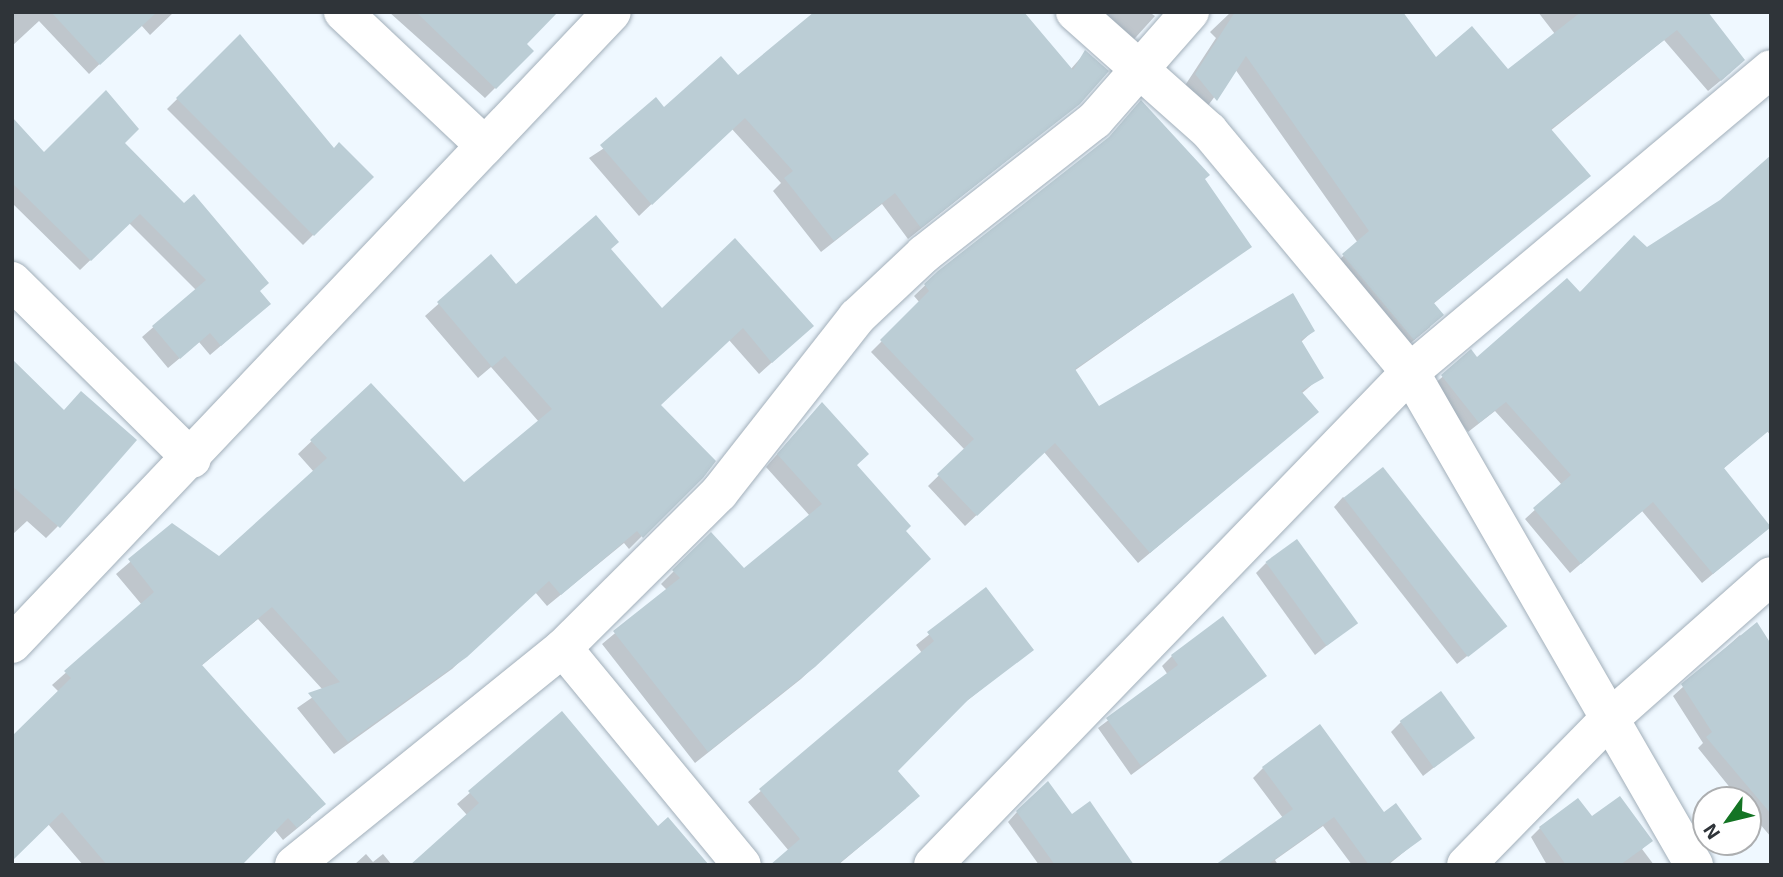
<!DOCTYPE html>
<style>
body{margin:0}
#map{position:relative;width:1783px;height:877px;overflow:hidden;background:#eff8ff;font-family:"Exo 2",sans-serif}
div>[style]{position:absolute}
.shadow>*{inset:0;background:#0003}
.building>*{inset:0;background:#bbcdd5;transform-origin:0 0}
.roads{filter:drop-shadow(0 0 2px #a2afba) drop-shadow(0 0 2px #a2afba)}
.street>*{height:38px;margin:-19px;padding:0 19px;transform-origin:19px;border-radius:19px;background:#fff}
span{translate:-50% -50%;white-space:nowrap;text-align:center;line-height:1.15;-webkit-text-stroke:5px #fff;paint-order:stroke}
.frame{position:absolute;inset:0;border:14px solid #2f3439;pointer-events:none}
.north{position:absolute;left:1692px;top:786px;width:70px;height:70px;box-sizing:border-box;background:#fff;border:2px solid #acaeb0;border-radius:50%;rotate:236deg;font-size:19px;font-weight:700;line-height:28px;text-align:center;color:#2f3439}
.north::after{content:'';display:block;margin:auto;width:24px;height:32px;background:#147424;clip-path:polygon(50% 0,100% 100%,50% 72%,0 100%)}
</style>
<div id="map">
<div class="shadow">
<i style="clip-path:polygon(12px 12px,174px 12px,150px 35px,141px 25px,89px 74px,39px 21px,12px 46px)"></i>
<i style="clip-path:polygon(389px 12px,554px 12px,525px 44px,532px 51px,485px 98px)"></i>
<i style="clip-path:polygon(1108px 12px,1149px 12px,1155px 16px,1127px 47px,1101px 24px)"></i>
<i style="clip-path:polygon(1231px 12px,1401px 12px,1435px 59px,1507px 71px,1555px 34px,1538px 12px,1706px 12px,1731px 72px,1708px 91px,1664px 40px,1550px 131px,1589px 176px,1433px 304px,1430px 327px,1401px 351px,1331px 267px,1358px 243px,1235px 69px,1204px 111px,1184px 87px,1216px 38px,1210px 32px)"></i>
<i style="clip-path:polygon(240px 37px,334px 150px,371px 177px,303px 245px,167px 109px)"></i>
<i style="clip-path:polygon(1085px 53px,1079px 103px,908px 239px,882px 204px,821px 252px,773px 191px,781px 183px,731px 128px,639px 216px,589px 158px,664px 109px,738px 77px,1070px 70px)"></i>
<i style="clip-path:polygon(12px 119px,44px 154px,123px 143px,258px 292px,258px 314px,210px 355px,199px 342px,168px 368px,142px 337px,196px 290px,129px 223px,80px 270px,12px 203px)"></i>
<i style="clip-path:polygon(1203px 179px,1250px 247px,1074px 371px,1098px 409px,1313px 331px,1301px 342px,1321px 377px,1301px 394px,1306px 422px,1138px 563px,1044px 452px,965px 526px,928px 486px,965px 450px,871px 352px,920px 303px,914px 296px,939px 272px)"></i>
<i style="clip-path:polygon(609px 249px,662px 311px,798px 339px,759px 374px,729px 340px,659px 405px,701px 477px,629px 549px,624px 543px,547px 606px,535px 592px,452px 669px,334px 754px,297px 708px,323px 690px,258px 619px,201px 666px,311px 817px,283px 840px,274px 829px,239px 865px,83px 865px,48px 824px,59px 692px,52px 685px,142px 605px,116px 574px,172px 526px,219px 558px,314px 472px,298px 454px,371px 385px,464px 485px,539px 422px,491px 367px,478px 378px,425px 316px,491px 257px,516px 286px)"></i>
<i style="clip-path:polygon(1646px 249px,1771px 331px,1771px 436px,1767px 431px,1723px 469px,1759px 536px,1702px 583px,1642px 511px,1570px 573px,1525px 519px,1562px 485px,1495px 411px,1468px 432px,1432px 386px,1471px 352px,1477px 359px)"></i>
<i style="clip-path:polygon(12px 363px,63px 412px,58px 526px,46px 538px,27px 521px,12px 535px)"></i>
<i style="clip-path:polygon(810px 417px,903px 531px,916px 571px,801px 679px,695px 763px,602px 644px,667px 590px,661px 584px,711px 534px,743px 571px,810px 516px,766px 467px)"></i>
<i style="clip-path:polygon(1343px 497px,1504px 627px,1457px 664px,1334px 507px)"></i>
<i style="clip-path:polygon(1266px 563px,1355px 623px,1315px 655px,1256px 573px)"></i>
<i style="clip-path:polygon(979px 595px,1031px 650px,954px 711px,895px 770px,906px 808px,838px 865px,773px 865px,789px 851px,748px 802px,922px 653px,916px 645px)"></i>
<i style="clip-path:polygon(1740px 635px,1771px 672px,1771px 837px,1748px 810px,1748px 800px,1740px 800px,1698px 748px,1703px 743px,1673px 696px)"></i>
<i style="clip-path:polygon(1172px 656px,1265px 676px,1131px 775px,1098px 728px,1168px 675px,1162px 666px)"></i>
<i style="clip-path:polygon(562px 713px,657px 828px,707px 865px,467px 815px,457px 804px)"></i>
<i style="clip-path:polygon(1401px 722px,1472px 738px,1423px 776px,1391px 732px)"></i>
<i style="clip-path:polygon(1263px 768px,1384px 814px,1420px 839px,1388px 865px,1352px 865px,1323px 826px,1275px 860px,1278px 865px,1219px 865px,1283px 818px,1253px 778px)"></i>
<i style="clip-path:polygon(1017px 812px,1071px 817px,1133px 865px,1039px 865px,1008px 822px)"></i>
<i style="clip-path:polygon(1591px 818px,1651px 841px,1642px 849px,1654px 865px,1547px 865px,1531px 837px,1540px 828px)"></i>
<i style="clip-path:polygon(366px 854px,373px 862px,383px 854px,392px 865px,354px 865px)"></i>
</div>
<div class="building">
<i style="clip-path:polygon(51px 12px,157px 12px,100px 65px)"></i>
<i style="clip-path:polygon(416px 12px,558px 12px,527px 44px,534px 51px,496px 89px)"></i>
<i style="clip-path:polygon(814px 12px,1024px 12px,1073px 70px,1085px 50px,1109px 71px,1080px 104px,921px 228px,895px 193px,834px 241px,784px 178px,793px 171px,745px 118px,652px 205px,600px 145px,656px 97px,664px 107px,721px 56px,738px 75px)"></i>
<i style="clip-path:polygon(1235px 12px,1403px 12px,1436px 57px,1472px 26px,1508px 69px,1581px 12px,1708px 12px,1745px 60px,1721px 81px,1677px 30px,1551px 129px,1591px 176px,1434px 303px,1444px 315px,1414px 340px,1342px 254px,1369px 231px,1246px 56px,1217px 101px,1195px 74px)"></i>
<i style="clip-path:polygon(240px 34px,334px 148px,339px 142px,374px 177px,314px 236px,176px 98px)"></i>
<i style="clip-path:polygon(106px 90px,139px 129px,125px 143px,184px 203px,194px 194px,269px 283px,260px 291px,271px 304px,221px 346px,210px 333px,180px 359px,152px 326px,206px 280px,140px 214px,91px 261px,12px 183px,12px 117px,44px 152px)"></i>
<i style="clip-path:polygon(1141px 100px,1210px 175px,1205px 179px,1252px 247px,1075px 369px,1099px 406px,1293px 293px,1315px 331px,1301px 340px,1324px 378px,1301px 391px,1319px 412px,1150px 553px,1055px 443px,977px 516px,937px 474px,974px 439px,880px 340px,929px 291px,924px 284px,938px 271px,1109px 137px)"></i>
<i style="clip-path:polygon(1771px 155px,1771px 429px,1724px 468px,1771px 527px,1713px 574px,1653px 502px,1581px 564px,1533px 508px,1571px 475px,1506px 402px,1479px 423px,1441px 375px,1471px 349px,1477px 357px,1567px 278px,1580px 292px,1634px 235px,1647px 247px,1720px 200px)"></i>
<i style="clip-path:polygon(596px 215px,619px 242px,611px 249px,662px 308px,735px 238px,814px 326px,772px 363px,743px 328px,661px 405px,716px 461px,703px 478px,643px 538px,637px 531px,561px 595px,549px 581px,467px 657px,348px 742px,308px 693px,340px 682px,272px 607px,202px 665px,326px 804px,297px 828px,288px 818px,242px 865px,107px 865px,62px 812px,12px 861px,12px 736px,71px 678px,64px 671px,154px 592px,128px 559px,172px 523px,219px 556px,327px 458px,310px 440px,371px 383px,464px 482px,552px 409px,505px 356px,492px 367px,437px 302px,491px 254px,516px 284px)"></i>
<i style="clip-path:polygon(12px 359px,64px 410px,81px 391px,137px 440px,60px 528px,12px 486px)"></i>
<i style="clip-path:polygon(822px 402px,869px 454px,857px 465px,911px 526px,906px 531px,931px 559px,815px 667px,708px 752px,613px 631px,680px 578px,672px 570px,711px 532px,744px 568px,822px 504px,777px 454px)"></i>
<i style="left:1383px;top:467px;width:202px;height:50px;rotate:52deg"></i>
<i style="left:1297px;top:539px;width:104px;height:39px;rotate:54deg"></i>
<i style="clip-path:polygon(986px 587px,1034px 650px,968px 700px,898px 771px,920px 796px,878px 832px,837px 865px,770px 865px,800px 839px,759px 789px,934px 641px,927px 632px)"></i>
<i style="clip-path:polygon(1223px 616px,1267px 676px,1141px 766px,1106px 718px,1178px 665px,1171px 655px)"></i>
<i style="clip-path:polygon(1757px 622px,1771px 644px,1771px 814px,1706px 737px,1712px 732px,1681px 684px)"></i>
<i style="left:1441px;top:691px;width:58px;height:51px;rotate:54deg"></i>
<i style="clip-path:polygon(562px 711px,658px 826px,668px 817px,709px 865px,410px 865px,479px 803px,468px 791px)"></i>
<i style="clip-path:polygon(1320px 724px,1384px 812px,1396px 803px,1422px 839px,1386px 865px,1369px 865px,1334px 817px,1267px 865px,1215px 865px,1293px 809px,1262px 767px)"></i>
<i style="clip-path:polygon(1048px 781px,1072px 814px,1090px 801px,1134px 865px,1055px 865px,1016px 811px)"></i>
<i style="clip-path:polygon(1620px 796px,1653px 841px,1620px 865px,1566px 865px,1539px 827px,1578px 798px,1592px 816px)"></i>
</div>
<div class="roads">
<div class="street">
<i style="left:343px;top:12px;width:195px;rotate:43.3deg"></i>
<i style="left:1075px;top:12px;width:179px;rotate:41.6deg"></i>
<i style="left:1209px;top:131px;width:314px;rotate:50.2deg"></i>
<i style="left:1410px;top:372px;width:569px;rotate:60.06deg"></i>
<i style="left:12px;top:281px;width:253px;rotate:44.7deg"></i>
<i style="left:12px;top:644px;width:871px;rotate:-46.49deg"></i>
<i style="left:563px;top:648px;width:281px;rotate:50.5deg"></i>
<i style="left:294px;top:865px;width:346px;rotate:-38.9deg"></i>
<i style="left:563px;top:648px;width:220px;rotate:-44.8deg"></i>
<i style="left:719px;top:493px;width:224px;rotate:-51.9deg"></i>
<i style="left:857px;top:317px;width:92px;rotate:-43.2deg"></i>
<i style="left:924px;top:254px;width:217px;rotate:-38.1deg"></i>
<i style="left:1095px;top:120px;width:144px;rotate:-48.7deg"></i>
<i style="left:933px;top:865px;width:686px;rotate:-45.94deg"></i>
<i style="left:1410px;top:372px;width:471px;rotate:-40deg"></i>
<i style="left:1466px;top:865px;width:200px;rotate:-45.6deg"></i>
<i style="left:1606px;top:722px;width:220px;rotate:-41.5deg"></i>
</div>
</div>
<div class="frame"></div>
<div class="north">N</div>
</div>
